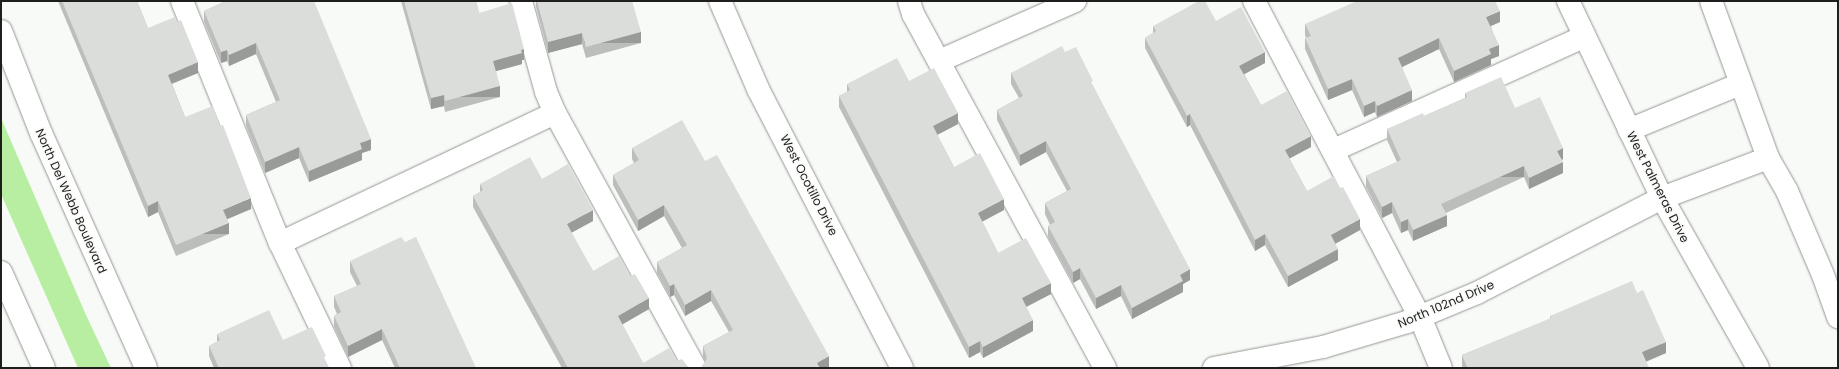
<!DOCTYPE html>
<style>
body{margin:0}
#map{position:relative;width:1839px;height:369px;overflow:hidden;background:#f7faf6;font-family:Poppins,sans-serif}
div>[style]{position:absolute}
.water>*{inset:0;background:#b8eea2}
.roads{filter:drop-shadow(0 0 1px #949793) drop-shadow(0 0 1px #949793)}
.minor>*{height:22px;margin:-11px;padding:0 11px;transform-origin:11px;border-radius:11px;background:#fff}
.wall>*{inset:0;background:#bbbebb}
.shaded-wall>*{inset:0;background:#999b98;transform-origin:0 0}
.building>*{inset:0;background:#daddd9}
span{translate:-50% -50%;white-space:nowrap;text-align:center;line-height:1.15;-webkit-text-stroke:3px #f7faf6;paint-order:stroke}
.street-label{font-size:12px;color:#1e1e1d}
.frame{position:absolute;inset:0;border:2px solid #1e1e1d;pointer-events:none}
</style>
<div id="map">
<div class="water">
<i style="clip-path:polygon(1px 118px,86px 315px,111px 368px,78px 368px,1px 194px)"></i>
</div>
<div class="roads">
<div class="minor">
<i style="left:182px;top:1px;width:261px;rotate:68deg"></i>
<i style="left:280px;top:243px;width:139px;rotate:64.4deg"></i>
<i style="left:521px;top:1px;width:94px;rotate:74.6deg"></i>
<i style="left:546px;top:92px;width:23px;rotate:67deg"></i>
<i style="left:555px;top:113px;width:291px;rotate:61.2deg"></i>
<i style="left:720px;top:1px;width:96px;rotate:66.6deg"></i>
<i style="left:758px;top:89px;width:314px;rotate:62.7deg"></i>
<i style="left:909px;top:1px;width:14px;rotate:73deg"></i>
<i style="left:913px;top:14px;width:403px;rotate:61.5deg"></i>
<i style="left:1254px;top:1px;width:357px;rotate:62.3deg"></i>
<i style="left:1420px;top:317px;width:55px;rotate:67.6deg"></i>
<i style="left:1568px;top:1px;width:218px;rotate:64.5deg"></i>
<i style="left:1662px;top:198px;width:195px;rotate:60.5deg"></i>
<i style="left:1711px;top:1px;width:167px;rotate:70deg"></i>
<i style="left:1768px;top:158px;width:38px;rotate:60deg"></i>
<i style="left:1787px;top:191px;width:91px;rotate:66.8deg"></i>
<i style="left:1823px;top:275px;width:45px;rotate:70.3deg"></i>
<i style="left:1px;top:31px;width:110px;rotate:68.6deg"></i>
<i style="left:41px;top:133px;width:257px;rotate:65.9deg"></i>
<i style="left:939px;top:61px;width:149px;rotate:-23.8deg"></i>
<i style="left:1629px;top:130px;width:120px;rotate:-22.5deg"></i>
<i style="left:1334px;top:150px;width:273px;rotate:-24.4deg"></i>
<i style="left:280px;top:243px;width:304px;rotate:-25.3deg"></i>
<i style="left:1px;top:272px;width:105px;rotate:65.9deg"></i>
<i style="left:1214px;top:368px;width:111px;rotate:-10.9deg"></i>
<i style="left:1323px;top:347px;width:88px;rotate:-16.6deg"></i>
<i style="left:1407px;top:322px;width:76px;rotate:-22.5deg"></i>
<i style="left:1477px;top:293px;width:208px;rotate:-27.2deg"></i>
<i style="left:1662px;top:198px;width:113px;rotate:-20.7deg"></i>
</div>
</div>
<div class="wall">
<i style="clip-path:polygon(58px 1px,137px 1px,148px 28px,198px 73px,172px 84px,185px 117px,251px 209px,227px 219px,229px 234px,176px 256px,158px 212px,148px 217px)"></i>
<i style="clip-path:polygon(226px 1px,371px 150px,362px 153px,362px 160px,309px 182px,299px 158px,265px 173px,246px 126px,246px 115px,276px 102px,256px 54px,229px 66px,227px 61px,221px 63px,204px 22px,204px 11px)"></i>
<i style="clip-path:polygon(401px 1px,476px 1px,479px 13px,524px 60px,522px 60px,522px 64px,496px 71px,500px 97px,445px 112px,444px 106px,431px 109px)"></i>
<i style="clip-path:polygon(536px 1px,632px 1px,641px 43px,586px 58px,582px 44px,548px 53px,536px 7px)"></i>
<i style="clip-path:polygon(1216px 21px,1265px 63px,1244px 74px,1261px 105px,1311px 147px,1289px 158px,1307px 191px,1360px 230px,1335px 244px,1338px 260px,1288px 287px,1265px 245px,1255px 251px,1190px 125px,1187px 127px,1145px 48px,1145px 38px,1153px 33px,1153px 26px)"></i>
<i style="clip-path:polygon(1500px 22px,1491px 26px,1499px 56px,1491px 59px,1491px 65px,1454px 82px,1439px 49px,1402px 67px,1412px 101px,1377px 117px,1375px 112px,1364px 117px,1352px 90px,1328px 100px,1305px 49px,1305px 38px,1306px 38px,1305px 35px,1305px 24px)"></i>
<i style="clip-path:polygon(1065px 52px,1093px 86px,1190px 280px,1183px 284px,1183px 292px,1132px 319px,1121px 296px,1096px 309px,1080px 279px,1073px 283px,1048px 237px,1048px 226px,1050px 225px,1045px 214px,1045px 203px,1067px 191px,1046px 152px,1020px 166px,997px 120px,997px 110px,1019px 98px,1011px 84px,1011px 73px)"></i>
<i style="clip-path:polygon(909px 81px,958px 124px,937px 135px,954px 167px,1004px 210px,982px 221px,998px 253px,1051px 294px,1026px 307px,1033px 331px,983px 358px,980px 352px,969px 358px,839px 107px,839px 96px,847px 92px,847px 84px)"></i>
<i style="clip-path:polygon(1465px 93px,1515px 108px,1563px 159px,1562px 160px,1563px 173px,1529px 189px,1524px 177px,1446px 213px,1447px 226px,1413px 241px,1408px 230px,1401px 233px,1392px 213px,1382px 218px,1366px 187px,1366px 176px,1397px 162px,1387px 140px,1387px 129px,1424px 116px,1465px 98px)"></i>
<i style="clip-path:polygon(632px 148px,705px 161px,829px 367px,828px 368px,562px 368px,473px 207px,473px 196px,480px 192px,480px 184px,542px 179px,593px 221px,571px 233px,593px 271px,649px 309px,622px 324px,643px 363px,677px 361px,689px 368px,701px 368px,705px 362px,703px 357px,703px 346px,729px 332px,711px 301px,685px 316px,674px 295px,670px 297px,657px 273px,657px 262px,682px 248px,664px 216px,638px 231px,613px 185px,613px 175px,634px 163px,632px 159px)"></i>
<i style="clip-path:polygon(350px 261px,476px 368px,395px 368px,382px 340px,348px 357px,334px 327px,334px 316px,337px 314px,334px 307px,334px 296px,357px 286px,350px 272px)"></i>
<i style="clip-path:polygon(1637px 293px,1666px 353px,1646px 362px,1649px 368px,1463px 368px,1462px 366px,1462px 355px,1550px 319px,1550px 316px)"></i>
<i style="clip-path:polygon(217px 334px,283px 340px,326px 362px,329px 368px,214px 368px,209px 356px,209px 346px,217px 342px)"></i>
</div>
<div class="shaded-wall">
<i style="clip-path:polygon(1500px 11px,1500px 22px,1486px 28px,1486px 17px)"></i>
<i style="left:641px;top:32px;width:11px;height:57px;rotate:90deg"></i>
<i style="clip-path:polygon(582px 33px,582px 44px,548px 53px,548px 42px)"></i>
<i style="clip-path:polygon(1439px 38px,1439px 49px,1398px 69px,1398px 58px)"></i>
<i style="clip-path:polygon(256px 43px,256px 54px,229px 66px,229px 55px)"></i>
<i style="clip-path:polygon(1499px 45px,1499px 56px,1491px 59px,1491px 65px,1454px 82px,1454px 71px,1489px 49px)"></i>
<i style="clip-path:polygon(524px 49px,524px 60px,522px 60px,522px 64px,493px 72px,493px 61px)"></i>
<i style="clip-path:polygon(227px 50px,227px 61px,221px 63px,221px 52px)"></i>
<i style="clip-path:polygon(1265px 52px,1265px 63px,1239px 77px,1239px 66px)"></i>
<i style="clip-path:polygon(198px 62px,198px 73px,168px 85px,168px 75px)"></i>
<i style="clip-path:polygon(1352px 79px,1352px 90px,1328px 100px,1328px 89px)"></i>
<i style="left:500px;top:86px;width:11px;height:57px;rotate:90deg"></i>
<i style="clip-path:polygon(1412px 90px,1412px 101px,1377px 117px,1377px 106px)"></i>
<i style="clip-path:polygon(444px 95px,444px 106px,431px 109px,431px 98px)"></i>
<i style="clip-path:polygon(1375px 101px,1375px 112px,1364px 117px,1364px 106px)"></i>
<i style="clip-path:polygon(958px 113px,958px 124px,933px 137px,933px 126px)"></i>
<i style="clip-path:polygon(1190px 114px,1190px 125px,1187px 127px,1187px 116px)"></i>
<i style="clip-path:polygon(1311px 136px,1311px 147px,1285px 161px,1285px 150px)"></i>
<i style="clip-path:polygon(371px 139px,371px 150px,362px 153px,362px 160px,309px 182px,309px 171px,360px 143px)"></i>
<i style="clip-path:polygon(1046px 141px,1046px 152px,1020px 166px,1020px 155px)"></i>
<i style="clip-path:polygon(299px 147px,299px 158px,265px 173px,265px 162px)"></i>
<i style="clip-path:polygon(1563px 148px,1563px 159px,1557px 162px,1557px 151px)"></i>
<i style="clip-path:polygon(1563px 162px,1563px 173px,1529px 189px,1529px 178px)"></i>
<i style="left:1524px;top:166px;width:11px;height:91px;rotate:90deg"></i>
<i style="clip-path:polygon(251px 198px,251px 209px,223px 221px,223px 210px)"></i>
<i style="clip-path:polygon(1004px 199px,1004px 210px,978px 224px,978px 213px)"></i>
<i style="clip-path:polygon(158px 201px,158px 212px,148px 217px,148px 206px)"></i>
<i style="clip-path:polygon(1392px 202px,1392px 213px,1382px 218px,1382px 207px)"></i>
<i style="clip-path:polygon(664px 205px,664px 216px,638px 231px,638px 220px)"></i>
<i style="clip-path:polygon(593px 210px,593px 221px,567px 235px,567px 224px)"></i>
<i style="clip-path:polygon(1447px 215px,1447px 226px,1413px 241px,1413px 230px)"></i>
<i style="clip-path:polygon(1360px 219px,1360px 230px,1331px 246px,1331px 235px)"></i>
<i style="clip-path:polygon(1408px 219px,1408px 230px,1401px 233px,1401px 222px)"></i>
<i style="left:229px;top:223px;width:11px;height:57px;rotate:90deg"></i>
<i style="clip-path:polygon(1265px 234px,1265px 245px,1255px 251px,1255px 240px)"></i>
<i style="clip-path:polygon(1338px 249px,1338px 260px,1288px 287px,1288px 276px)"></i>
<i style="clip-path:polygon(1080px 268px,1080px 279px,1073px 283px,1073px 272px)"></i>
<i style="clip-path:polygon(1190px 269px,1190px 280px,1183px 284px,1183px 292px,1132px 319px,1132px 308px,1180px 275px)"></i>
<i style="clip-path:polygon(1051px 283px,1051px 294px,1022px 309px,1022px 298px)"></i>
<i style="clip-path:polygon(674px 284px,674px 295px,670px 297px,670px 286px)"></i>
<i style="clip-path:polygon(1121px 285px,1121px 296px,1096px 309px,1096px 298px)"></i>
<i style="clip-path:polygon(711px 290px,711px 301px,685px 316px,685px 305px)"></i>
<i style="clip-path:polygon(649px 298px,649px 309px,618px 327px,618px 316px)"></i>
<i style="clip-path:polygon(1033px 320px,1033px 331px,983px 358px,983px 347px)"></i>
<i style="clip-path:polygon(382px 329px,382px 340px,348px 357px,348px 346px)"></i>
<i style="clip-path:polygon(980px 341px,980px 352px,969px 358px,969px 347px)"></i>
<i style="clip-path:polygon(1666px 342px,1666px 353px,1642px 363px,1642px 352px)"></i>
<i style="clip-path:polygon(829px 356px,829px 367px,828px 368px,817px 368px,817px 363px)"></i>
</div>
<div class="building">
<i style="clip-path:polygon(62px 1px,137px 1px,148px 28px,175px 17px,177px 22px,181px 20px,198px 62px,168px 75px,185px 117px,213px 106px,220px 126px,223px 125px,251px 198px,223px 210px,229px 223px,176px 245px,158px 201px,148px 206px)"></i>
<i style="clip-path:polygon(226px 1px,314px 1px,371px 139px,360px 143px,362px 149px,309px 171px,299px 147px,265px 162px,246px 115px,280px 100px,256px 43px,229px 55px,227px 50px,221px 52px,204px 11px)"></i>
<i style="clip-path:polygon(404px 1px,476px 1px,479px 13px,512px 3px,524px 49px,521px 50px,522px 53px,493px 61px,500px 86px,445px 101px,444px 95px,431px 98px)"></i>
<i style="clip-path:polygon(537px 1px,632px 1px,641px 32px,586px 47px,582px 33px,548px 42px)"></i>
<i style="clip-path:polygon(1199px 1px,1205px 1px,1216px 21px,1241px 7px,1265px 52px,1239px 66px,1261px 105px,1287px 91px,1311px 136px,1285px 150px,1307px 191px,1334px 176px,1340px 188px,1343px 187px,1360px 219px,1331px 235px,1338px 249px,1288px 276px,1265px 234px,1255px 240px,1190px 114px,1187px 116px,1145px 38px,1156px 31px,1153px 26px)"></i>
<i style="clip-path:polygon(1357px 1px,1495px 1px,1500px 11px,1486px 17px,1499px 45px,1489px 49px,1491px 54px,1454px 71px,1439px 38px,1398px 58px,1412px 90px,1377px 106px,1375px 101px,1364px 106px,1352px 79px,1328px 89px,1305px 38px,1311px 36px,1305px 24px)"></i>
<i style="clip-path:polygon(1062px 46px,1065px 52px,1076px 47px,1093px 81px,1091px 82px,1190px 269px,1180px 275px,1183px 281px,1132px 308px,1121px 285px,1096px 298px,1080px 268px,1073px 272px,1048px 226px,1055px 222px,1045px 203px,1071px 189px,1046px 141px,1020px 155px,997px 110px,1023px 96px,1011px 73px)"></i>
<i style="clip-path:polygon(897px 58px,909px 81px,934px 68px,958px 113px,933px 126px,954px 167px,980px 153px,1004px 199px,978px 213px,998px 253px,1026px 238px,1051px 283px,1022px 298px,1033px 320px,983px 347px,980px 341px,969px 347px,839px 96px,850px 90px,847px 84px)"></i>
<i style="clip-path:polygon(1501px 77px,1515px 108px,1540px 97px,1563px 148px,1557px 151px,1563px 162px,1529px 178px,1524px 166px,1441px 204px,1447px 215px,1413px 230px,1408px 219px,1401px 222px,1392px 202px,1382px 207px,1366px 176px,1401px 160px,1387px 129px,1423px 113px,1424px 116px,1467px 97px,1465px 93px)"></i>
<i style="clip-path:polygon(682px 120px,705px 161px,717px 155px,829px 356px,817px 363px,820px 368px,568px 368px,473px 196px,483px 190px,480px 184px,530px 157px,542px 179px,568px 164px,593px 210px,567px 224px,593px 271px,619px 256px,630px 276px,635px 274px,649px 298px,618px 316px,643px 363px,669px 348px,677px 361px,682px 359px,689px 368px,701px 368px,707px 358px,703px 346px,733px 330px,711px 290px,685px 305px,674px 284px,670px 286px,657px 262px,687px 245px,664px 205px,638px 220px,613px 175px,639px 160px,632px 148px)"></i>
<i style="clip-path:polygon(401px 237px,405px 242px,416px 237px,476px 368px,400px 368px,382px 329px,348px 346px,334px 316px,341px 312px,334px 296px,361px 284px,350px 261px)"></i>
<i style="clip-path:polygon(1632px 281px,1637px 293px,1643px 290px,1666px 342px,1642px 352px,1649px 368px,1464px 368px,1467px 367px,1462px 355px,1551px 318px,1550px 316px)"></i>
<i style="clip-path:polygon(269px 310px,283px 340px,312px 327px,326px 356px,324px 357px,329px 368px,219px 368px,209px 346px,220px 340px,217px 334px)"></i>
</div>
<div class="street-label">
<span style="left:809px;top:185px;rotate:63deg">West Ocotillo Drive</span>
<span style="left:1658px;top:187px;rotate:63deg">West Palmeras Drive</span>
<span style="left:71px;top:201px;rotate:66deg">North Del Webb Boulevard</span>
<span style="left:1446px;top:304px;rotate:-23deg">North 102nd Drive</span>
</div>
<div class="frame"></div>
</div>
